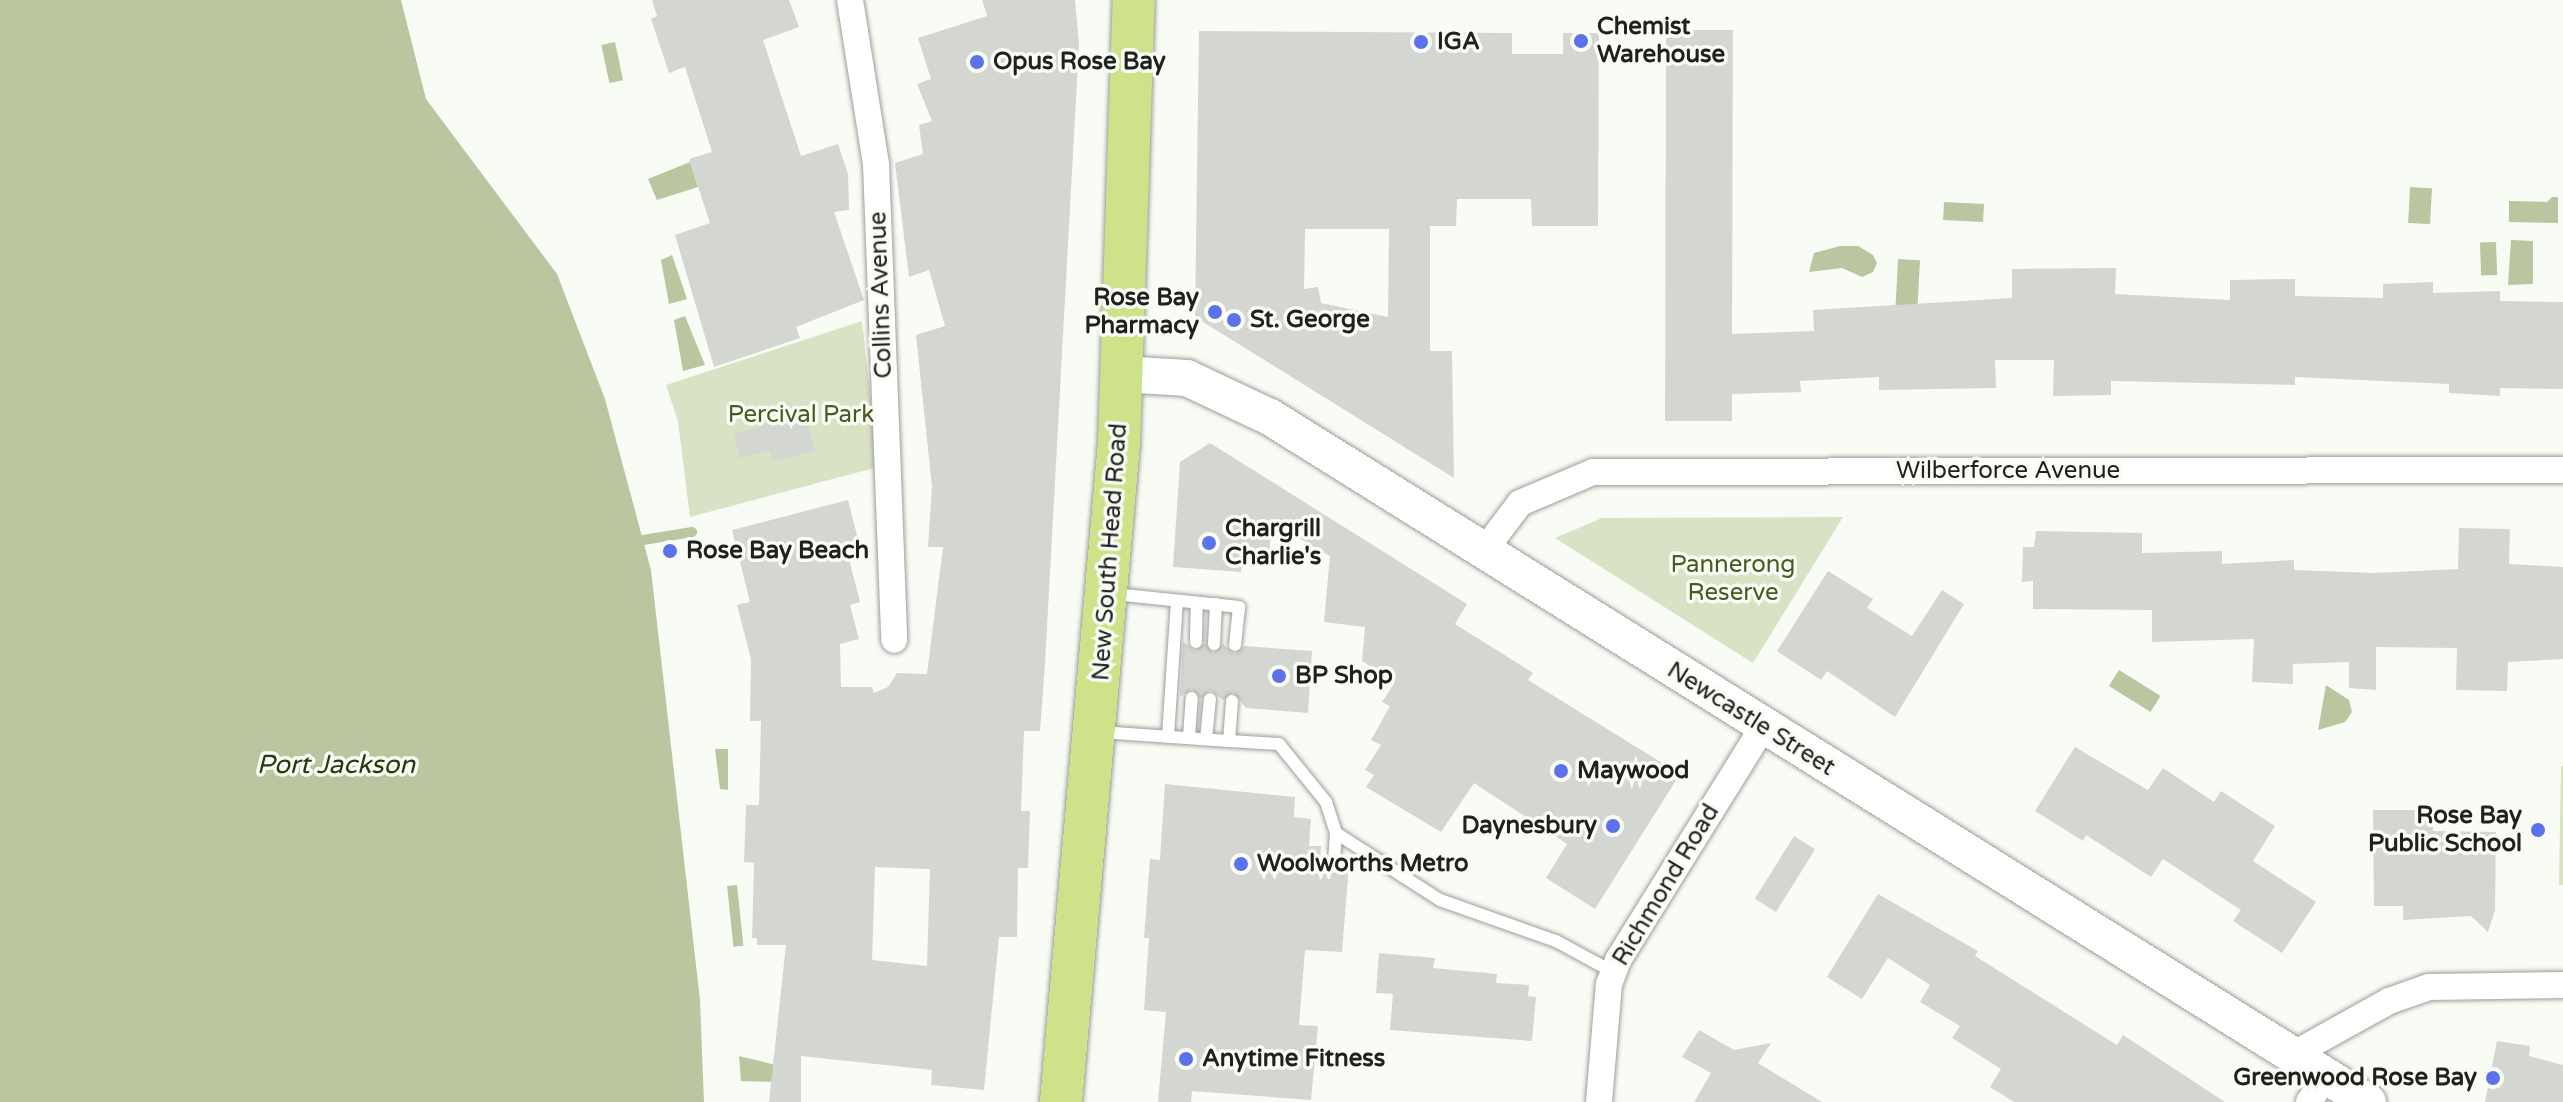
<!DOCTYPE html>
<style>
body{margin:0}
#map{position:relative;width:2563px;height:1102px;overflow:hidden;background:#f9fbf5;font-family:"Varela Round",sans-serif}
div>[style]{position:absolute}
.green>*{inset:0;background:#d9e2c5}
.water>*{inset:0;background:#bac6a0;transform-origin:0 0}
.stream>*{height:10px;margin:-5px;padding:0 5px;transform-origin:5px;border-radius:5px;background:#bac6a0}
.building>*{inset:0;background:#d4d6d1;transform-origin:0 0}
.roads{filter:drop-shadow(0 0 2px #9c9e99) drop-shadow(0 0 2px #9c9e99)}
.lane>*{height:12px;margin:-6px;padding:0 6px;transform-origin:6px;border-radius:6px;background:#fff}
.street>*{height:26px;margin:-13px;padding:0 13px;transform-origin:13px;border-radius:13px;background:#fff}
.secondary>*{height:36px;margin:-18px;padding:0 18px;transform-origin:18px;border-radius:18px;background:#fff}
.primary>*{height:42px;margin:-21px;padding:0 21px;transform-origin:21px;border-radius:21px;background:#cee389}
.dots>*{width:22px;height:22px;translate:-50% -50%;box-sizing:border-box;border:4px solid #f9fbf5;border-radius:50%}
span{translate:-50% -50%;white-space:nowrap;text-align:center;line-height:1.15;-webkit-text-stroke:7px #f9fbf5;paint-order:stroke}
.poi-label{font-size:24px;color:#20211f;font-weight:700}
.left{translate:0 -50%;text-align:left}
.right{translate:-100% -50%;text-align:right}
.street-label{font-size:24px;color:#20211f}
.park-label{font-size:24px;color:#4a5920}
.water-label{font-size:26px;color:#2c370a;font-style:italic}
</style>
<div id="map">
<div class="green">
<i style="clip-path:polygon(862px 321px,878px 467px,690px 517px,678px 421px,666px 385px)"></i>
<i style="clip-path:polygon(1843px 517px,1753px 663px,1555px 538px,1602px 518px)"></i>
<i style="clip-path:polygon(2561px 766px,2563px 766px,2563px 885px,2559px 885px)"></i>
</div>
<div class="water">
<i style="clip-path:polygon(0 0,401px 0,426px 99px,557px 274px,605px 399px,651px 570px,700px 1000px,704px 1102px,0 1102px)"></i>
<i style="left:615px;top:42px;width:39px;height:14px;rotate:78deg"></i>
<i style="clip-path:polygon(690px 162px,698px 187px,657px 200px,648px 179px)"></i>
<i style="left:2410px;top:187px;width:22px;height:36px;rotate:3deg"></i>
<i style="clip-path:polygon(2552px 197px,2558px 197px,2558px 223px,2509px 222px,2509px 201px,2547px 202px)"></i>
<i style="left:1984px;top:204px;width:18px;height:40px;rotate:93deg"></i>
<i style="clip-path:polygon(2511px 240px,2533px 241px,2533px 284px,2508px 285px)"></i>
<i style="left:2496px;top:242px;width:33px;height:16px;rotate:88deg"></i>
<i style="clip-path:polygon(1840px 246px,1858px 246px,1873px 255px,1877px 263px,1873px 272px,1862px 277px,1842px 268px,1809px 272px,1814px 253px)"></i>
<i style="clip-path:polygon(672px 255px,687px 299px,669px 304px,661px 260px)"></i>
<i style="left:1898px;top:259px;width:22px;height:47px;rotate:3deg"></i>
<i style="clip-path:polygon(685px 316px,705px 365px,683px 371px,674px 320px)"></i>
<i style="left:2119px;top:670px;width:49px;height:19px;rotate:32deg"></i>
<i style="clip-path:polygon(2326px 685px,2349px 700px,2352px 712px,2345px 722px,2318px 730px)"></i>
<i style="clip-path:polygon(715px 749px,728px 749px,728px 790px,720px 789px)"></i>
<i style="left:737px;top:885px;width:61px;height:10px;rotate:84deg"></i>
<i style="clip-path:polygon(739px 1056px,776px 1065px,776px 1082px,741px 1081px)"></i>
</div>
<div class="stream">
<i style="left:631px;top:542px;width:62px;rotate:-9.3deg"></i>
</div>
<div class="building">
<i style="clip-path:polygon(652px 0,789px 0,799px 27px,763px 40px,801px 156px,838px 144px,848px 174px,849px 210px,834px 212px,864px 300px,796px 327px,800px 338px,714px 367px,675px 235px,710px 223px,689px 159px,712px 152px,685px 67px,669px 73px,651px 19px,657px 16px)"></i>
<i style="clip-path:polygon(evenodd,982px 0,1075px 0,1079px 44px,1045px 664px,1040px 731px,1024px 731px,1021px 811px,1030px 811px,1028px 868px,1018px 868px,1017px 937px,999px 937px,984px 1090px,931px 1085px,932px 1070px,801px 1056px,801px 1102px,769px 1102px,786px 945px,757px 945px,757px 938px,752px 938px,754px 863px,744px 862px,746px 805px,759px 805px,761px 721px,750px 721px,751px 659px,737px 605px,750px 602px,732px 530px,848px 500px,860px 547px,847px 551px,860px 602px,850px 605px,859px 639px,840px 644px,841px 687px,872px 687px,874px 693px,888px 687px,897px 673px,927px 674px,943px 547px,928px 547px,932px 487px,916px 335px,945px 326px,929px 270px,909px 277px,895px 163px,923px 154px,919px 125px,932px 121px,917px 84px,931px 79px,918px 38px,987px 16px,982px 0,875px 867px,930px 869px,927px 966px,872px 960px,875px 867px)"></i>
<i style="clip-path:polygon(1666px 30px,1733px 30px,1732px 334px,1814px 331px,1813px 310px,2012px 298px,2012px 269px,2116px 268px,2115px 294px,2230px 300px,2230px 280px,2295px 279px,2295px 296px,2383px 298px,2383px 284px,2433px 282px,2433px 293px,2500px 291px,2500px 301px,2563px 302px,2563px 389px,2500px 388px,2500px 396px,2449px 393px,2449px 384px,2295px 377px,2295px 385px,2111px 381px,2111px 395px,2053px 396px,2054px 360px,1995px 360px,1996px 388px,1879px 390px,1879px 377px,1800px 381px,1801px 392px,1732px 394px,1732px 421px,1665px 421px)"></i>
<i style="clip-path:polygon(evenodd,1199px 31px,1512px 33px,1512px 54px,1563px 54px,1563px 33px,1599px 33px,1598px 226px,1532px 226px,1531px 199px,1457px 199px,1456px 226px,1430px 226px,1430px 351px,1452px 351px,1454px 478px,1195px 317px,1199px 31px,1305px 229px,1389px 229px,1388px 317px,1321px 303px,1318px 287px,1304px 289px,1305px 229px)"></i>
<i style="clip-path:polygon(803px 404px,815px 451px,772px 461px,770px 450px,740px 458px,734px 434px,764px 426px,761px 415px)"></i>
<i style="clip-path:polygon(1210px 443px,1467px 604px,1455px 624px,1533px 673px,1528px 680px,1680px 774px,1595px 909px,1546px 878px,1567px 844px,1474px 783px,1441px 832px,1366px 787px,1374px 775px,1365px 770px,1381px 745px,1371px 740px,1390px 706px,1382px 702px,1395px 682px,1362px 661px,1365px 627px,1324px 622px,1330px 556px,1271px 522px,1269px 566px,1242px 563px,1241px 572px,1173px 567px,1180px 462px)"></i>
<i style="clip-path:polygon(2459px 528px,2510px 529px,2509px 564px,2563px 567px,2563px 659px,2508px 662px,2507px 691px,2456px 690px,2457px 648px,2376px 647px,2376px 690px,2349px 688px,2349px 662px,2293px 664px,2293px 684px,2252px 682px,2254px 639px,2152px 642px,2152px 610px,2033px 609px,2033px 581px,2022px 582px,2023px 547px,2034px 547px,2036px 531px,2142px 533px,2142px 553px,2222px 551px,2222px 564px,2294px 560px,2294px 570px,2375px 573px,2458px 569px)"></i>
<i style="clip-path:polygon(1828px 571px,1873px 599px,1867px 608px,1912px 636px,1942px 590px,1964px 604px,1895px 717px,1827px 671px,1821px 680px,1777px 651px)"></i>
<i style="clip-path:polygon(1183px 641px,1195px 651px,1205px 643px,1213px 653px,1223px 644px,1235px 654px,1244px 646px,1312px 651px,1308px 713px,1246px 708px,1233px 692px,1223px 700px,1210px 690px,1201px 699px,1192px 689px,1180px 697px)"></i>
<i style="clip-path:polygon(2075px 747px,2148px 790px,2163px 768px,2214px 802px,2221px 791px,2275px 826px,2253px 861px,2316px 902px,2282px 953px,2233px 921px,2241px 910px,2163px 859px,2151px 877px,2086px 835px,2083px 841px,2035px 811px)"></i>
<i style="clip-path:polygon(1165px 784px,1295px 797px,1294px 817px,1311px 819px,1309px 846px,1321px 846px,1320px 864px,1334px 873px,1349px 865px,1342px 952px,1305px 950px,1299px 1025px,1318px 1026px,1311px 1100px,1192px 1091px,1191px 1102px,1158px 1102px,1166px 1012px,1144px 1010px,1149px 938px,1144px 938px,1150px 859px,1160px 860px)"></i>
<i style="clip-path:polygon(2373px 810px,2433px 810px,2433px 831px,2496px 832px,2495px 910px,2488px 932px,2471px 916px,2403px 920px,2403px 906px,2374px 906px)"></i>
<i style="left:1794px;top:836px;width:25px;height:74px;rotate:32deg"></i>
<i style="clip-path:polygon(1878px 894px,1978px 951px,1975px 956px,2117px 1045px,2123px 1035px,2225px 1102px,2014px 1102px,1990px 1087px,2001px 1069px,1952px 1038px,1960px 1026px,1920px 1002px,1930px 985px,1888px 958px,1862px 999px,1827px 977px)"></i>
<i style="clip-path:polygon(1379px 953px,1435px 958px,1433px 968px,1497px 974px,1496px 983px,1529px 985px,1528px 996px,1536px 997px,1532px 1041px,1390px 1030px,1393px 994px,1376px 993px)"></i>
<i style="clip-path:polygon(1699px 1030px,1734px 1050px,1771px 1043px,1758px 1063px,1822px 1102px,1694px 1102px,1711px 1073px,1682px 1057px)"></i>
<i style="clip-path:polygon(2497px 1041px,2530px 1046px,2529px 1056px,2563px 1065px,2563px 1102px,2485px 1102px)"></i>
</div>
<div class="roads">
<div class="lane">
<i style="left:1114px;top:594px;width:126px;rotate:5.9deg"></i>
<i style="left:1239px;top:607px;width:38px;rotate:96deg"></i>
<i style="left:1196px;top:642px;width:39px;rotate:-89deg"></i>
<i style="left:1214px;top:644px;width:40px;rotate:-87.1deg"></i>
<i style="left:1100px;top:732px;width:129px;rotate:4deg"></i>
<i style="left:1229px;top:741px;width:40px;rotate:-85.7deg"></i>
<i style="left:1168px;top:736px;width:135px;rotate:-86.2deg"></i>
<i style="left:1189px;top:737px;width:39px;rotate:-86deg"></i>
<i style="left:1206px;top:739px;width:40px;rotate:-84.3deg"></i>
<i style="left:1229px;top:741px;width:50px;rotate:3.4deg"></i>
<i style="left:1279px;top:744px;width:75px;rotate:51deg"></i>
<i style="left:1326px;top:802px;width:33px;rotate:72deg"></i>
<i style="left:1336px;top:833px;width:31px;rotate:94deg"></i>
<i style="left:1336px;top:833px;width:124px;rotate:32.8deg"></i>
<i style="left:1440px;top:900px;width:123px;rotate:19.5deg"></i>
<i style="left:1556px;top:941px;width:65px;rotate:28.5deg"></i>
</div>
<div class="street">
<i style="left:850px;top:0;width:166px;rotate:81deg"></i>
<i style="left:876px;top:164px;width:476px;rotate:87.8deg"></i>
<i style="left:1483px;top:552px;width:61px;rotate:-52.9deg"></i>
<i style="left:1520px;top:503px;width:79px;rotate:-23deg"></i>
<i style="left:1593px;top:472px;width:970px;rotate:-0.12deg"></i>
<i style="left:2292px;top:1055px;width:111px;rotate:-29.1deg"></i>
<i style="left:2389px;top:1001px;width:42px;rotate:-19.3deg"></i>
<i style="left:2429px;top:987px;width:134px;rotate:-0.9deg"></i>
<i style="left:1599px;top:1102px;width:118px;rotate:-85.2deg"></i>
<i style="left:1609px;top:984px;width:26px;rotate:-69deg"></i>
<i style="left:1618px;top:960px;width:274px;rotate:-58.1deg"></i>
<i style="left:2309px;top:1102px;width:32px;rotate:-58deg"></i>
</div>
<div class="secondary">
<i style="left:1121px;top:374px;width:66px;rotate:3.5deg"></i>
<i style="left:1187px;top:378px;width:92px;rotate:25.2deg"></i>
<i style="left:1270px;top:417px;width:1294px;rotate:31.96deg"></i>
</div>
<div class="primary">
<i style="left:1061px;top:1102px;width:662px;rotate:-84.97deg"></i>
<i style="left:1119px;top:443px;width:443px;rotate:-88.1deg"></i>
</div>
</div>
<div class="dots">
<i style="left:1581px;top:41px;background:#5c72e9"></i>
<i style="left:1421px;top:42px;background:#5c72e9"></i>
<i style="left:977px;top:62px;background:#5c72e9"></i>
<i style="left:1215px;top:312px;background:#5c72e9"></i>
<i style="left:1234px;top:320px;background:#5c72e9"></i>
<i style="left:1209px;top:543px;background:#5c72e9"></i>
<i style="left:670px;top:551px;background:#5c72e9"></i>
<i style="left:1279px;top:676px;background:#5c72e9"></i>
<i style="left:1561px;top:771px;background:#5c72e9"></i>
<i style="left:1613px;top:826px;background:#5c72e9"></i>
<i style="left:2538px;top:830px;background:#5c72e9"></i>
<i style="left:1241px;top:864px;background:#5c72e9"></i>
<i style="left:1186px;top:1059px;background:#5c72e9"></i>
<i style="left:2493px;top:1078px;background:#5c72e9"></i>
</div>
<div class="poi-label">
<span class="left" style="left:1597px;top:41px">Chemist<br>Warehouse</span>
<span class="left" style="left:1437px;top:42px">IGA</span>
<span class="left" style="left:993px;top:62px">Opus Rose Bay</span>
<span class="right" style="left:1199px;top:312px">Rose Bay<br>Pharmacy</span>
<span class="left" style="left:1250px;top:320px">St. George</span>
<span class="left" style="left:1225px;top:543px">Chargrill<br>Charlie's</span>
<span class="left" style="left:686px;top:551px">Rose Bay Beach</span>
<span class="left" style="left:1295px;top:676px">BP Shop</span>
<span class="left" style="left:1577px;top:771px">Maywood</span>
<span class="right" style="left:2522px;top:830px">Rose Bay<br>Public School</span>
<span class="right" style="left:1597px;top:826px">Daynesbury</span>
<span class="left" style="left:1257px;top:864px">Woolworths Metro</span>
<span class="left" style="left:1202px;top:1059px">Anytime Fitness</span>
<span class="right" style="left:2477px;top:1078px">Greenwood Rose Bay</span>
</div>
<div class="street-label">
<span style="left:881px;top:295px;rotate:-92deg">Collins Avenue</span>
<span style="left:2008px;top:471px">Wilberforce Avenue</span>
<span style="left:1110px;top:552px;rotate:-86deg">New South Head Road</span>
<span style="left:1751px;top:719px;rotate:32deg">Newcastle Street</span>
<span style="left:1666px;top:885px;rotate:-59deg">Richmond Road</span>
</div>
<div class="park-label">
<span style="left:801px;top:415px">Percival Park</span>
<span style="left:1733px;top:579px">Pannerong<br>Reserve</span>
</div>
<div class="water-label">
<span style="left:336px;top:765px">Port Jackson</span>
</div>
</div>
